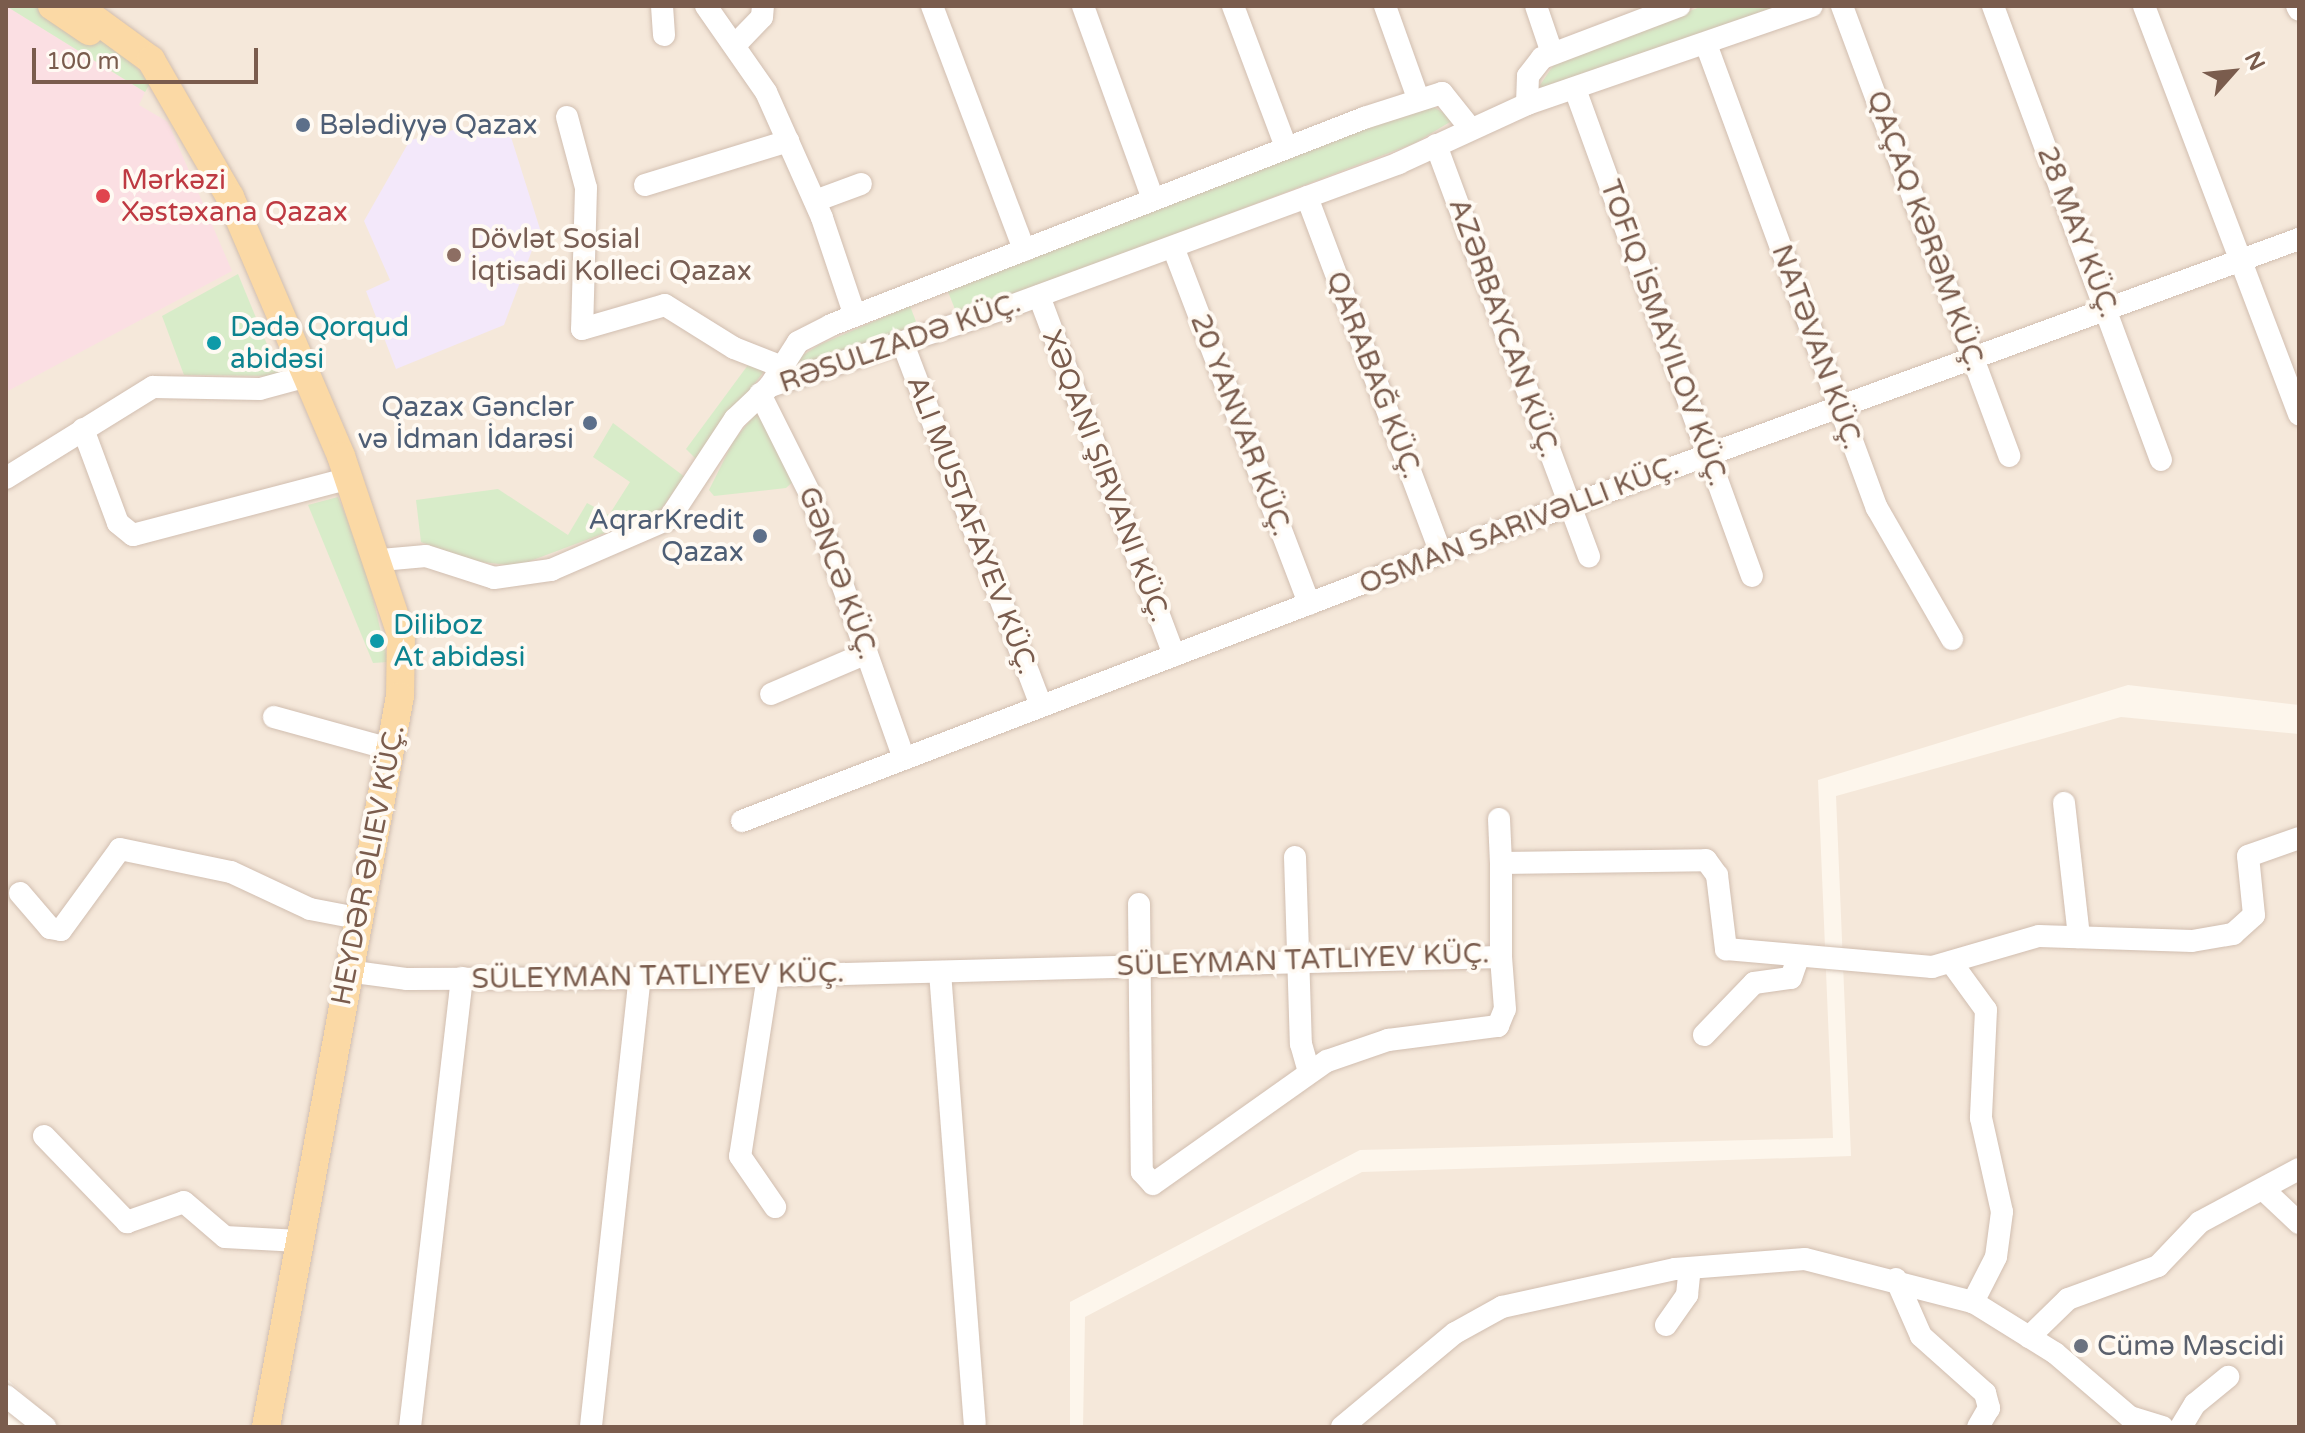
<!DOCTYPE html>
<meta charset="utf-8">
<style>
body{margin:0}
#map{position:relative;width:2305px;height:1433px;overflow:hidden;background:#fdf6ec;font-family:"Varela Round",sans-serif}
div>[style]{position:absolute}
.residential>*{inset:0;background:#f5e8da}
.education>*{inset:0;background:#f3e8fa}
.medical>*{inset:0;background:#fbdfe3}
.green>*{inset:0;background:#d8ecc9}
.roads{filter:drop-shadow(0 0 2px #d1beb0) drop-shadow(0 0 2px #d1beb0)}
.minor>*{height:22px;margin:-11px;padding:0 11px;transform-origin:11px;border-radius:11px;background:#fff}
.major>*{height:28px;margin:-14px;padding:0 14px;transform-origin:14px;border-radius:14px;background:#fbd9a5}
.dots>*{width:22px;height:22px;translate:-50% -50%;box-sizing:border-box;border:4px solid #fffaf3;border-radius:50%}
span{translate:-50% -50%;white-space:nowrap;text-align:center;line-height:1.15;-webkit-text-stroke:8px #fffaf3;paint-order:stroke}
.service-label{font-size:28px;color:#4e5e75}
.left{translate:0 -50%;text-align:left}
.right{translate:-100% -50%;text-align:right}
.health-label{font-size:28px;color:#be3a42}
.street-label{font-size:28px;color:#7a5c4d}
.education-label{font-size:28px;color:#785e54}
.culture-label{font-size:28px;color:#0d838f}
.worship-label{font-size:28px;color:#5b616d}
.frame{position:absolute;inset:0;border:8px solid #7a5c4d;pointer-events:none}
.north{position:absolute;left:2193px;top:32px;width:80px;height:80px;-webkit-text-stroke:6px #fffaf3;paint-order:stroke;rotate:63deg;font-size:22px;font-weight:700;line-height:32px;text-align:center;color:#7a5c4d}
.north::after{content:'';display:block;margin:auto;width:28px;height:36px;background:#7a5c4d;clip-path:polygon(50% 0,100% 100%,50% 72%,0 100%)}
.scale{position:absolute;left:32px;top:48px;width:226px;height:36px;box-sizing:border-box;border:4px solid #7a5c4d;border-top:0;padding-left:10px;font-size:24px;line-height:28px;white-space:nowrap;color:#7a5c4d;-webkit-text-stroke:6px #fffaf3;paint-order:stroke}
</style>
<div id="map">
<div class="residential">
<i style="clip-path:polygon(6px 6px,2299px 6px,2299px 705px,2128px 685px,1818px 780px,1833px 1138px,1360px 1150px,1070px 1302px,1070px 1427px,60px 1427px,6px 1378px)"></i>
<i style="clip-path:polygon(2121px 717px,2299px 734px,2299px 1427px,1083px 1427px,1085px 1317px,1362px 1172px,1851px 1156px,1836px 796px)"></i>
</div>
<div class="education">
<i style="clip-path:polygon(505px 118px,540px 229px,504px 325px,396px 369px,366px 291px,390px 280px,364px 221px,410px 140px)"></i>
</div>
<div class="medical">
<i style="clip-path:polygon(6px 6px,145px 92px,139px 105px,168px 122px,232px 271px,6px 392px)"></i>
</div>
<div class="green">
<i style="clip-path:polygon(6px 6px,52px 6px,122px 53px,151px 82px,145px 92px)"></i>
<i style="clip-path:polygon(1703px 6px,1782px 6px,1536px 91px,1557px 60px)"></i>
<i style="clip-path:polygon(1426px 103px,1455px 119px,1415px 143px,958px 317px,947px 289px)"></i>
<i style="clip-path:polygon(238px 274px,280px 376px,184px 375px,162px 316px)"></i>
<i style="clip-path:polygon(910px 306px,920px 332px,795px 370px,792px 362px,819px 345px)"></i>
<i style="clip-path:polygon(748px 365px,765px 370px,697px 460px,686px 449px)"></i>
<i style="clip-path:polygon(759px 410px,796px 479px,786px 488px,714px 496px,709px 490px,734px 440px)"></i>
<i style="clip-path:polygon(613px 423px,685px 477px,658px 513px,517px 566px,473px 561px,421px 542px,416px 500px,498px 489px,568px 535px,587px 503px,609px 515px,630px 482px,593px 457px)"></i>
<i style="clip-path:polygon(338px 497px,364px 560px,388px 662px,373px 663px,308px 505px)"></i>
</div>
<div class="roads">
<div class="minor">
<i style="left:662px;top:6px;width:29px;rotate:86deg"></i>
<i style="left:706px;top:6px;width:105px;rotate:55.1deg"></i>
<i style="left:766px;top:92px;width:138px;rotate:66deg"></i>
<i style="left:822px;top:218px;width:103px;rotate:71.4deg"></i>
<i style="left:932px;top:6px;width:261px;rotate:69.3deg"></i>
<i style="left:1083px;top:6px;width:205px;rotate:70.1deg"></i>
<i style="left:1233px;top:6px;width:151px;rotate:69.4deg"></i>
<i style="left:1385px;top:6px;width:98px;rotate:70.3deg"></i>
<i style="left:1536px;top:6px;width:50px;rotate:71.2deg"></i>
<i style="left:1842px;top:6px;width:480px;rotate:69.6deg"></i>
<i style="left:1993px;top:6px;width:484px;rotate:69.7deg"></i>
<i style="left:2144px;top:6px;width:437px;rotate:69.2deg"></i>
<i style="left:2297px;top:6px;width:4px;rotate:63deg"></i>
<i style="left:736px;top:44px;width:37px;rotate:-46deg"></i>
<i style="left:762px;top:17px;width:11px;rotate:-85deg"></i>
<i style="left:1706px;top:44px;width:495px;rotate:69.8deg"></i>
<i style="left:1877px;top:508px;width:151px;rotate:60.2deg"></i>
<i style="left:1575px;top:89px;width:518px;rotate:70.03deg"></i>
<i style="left:1527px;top:104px;width:28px;rotate:-88deg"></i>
<i style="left:1528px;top:76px;width:23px;rotate:-52deg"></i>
<i style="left:1542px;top:58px;width:147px;rotate:-20.8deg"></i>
<i style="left:567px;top:117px;width:73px;rotate:75deg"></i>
<i style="left:586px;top:188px;width:141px;rotate:91.6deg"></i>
<i style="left:582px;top:329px;width:86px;rotate:-16.1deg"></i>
<i style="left:665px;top:305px;width:81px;rotate:31.9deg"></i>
<i style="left:734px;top:348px;width:49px;rotate:21.4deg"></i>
<i style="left:1436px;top:145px;width:439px;rotate:69.6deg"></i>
<i style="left:645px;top:185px;width:150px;rotate:-17.1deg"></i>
<i style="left:1307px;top:197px;width:380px;rotate:69.4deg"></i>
<i style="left:815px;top:201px;width:49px;rotate:-20.3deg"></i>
<i style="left:1173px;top:247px;width:382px;rotate:69.1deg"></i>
<i style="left:1039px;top:296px;width:384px;rotate:69.4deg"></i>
<i style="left:903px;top:344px;width:387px;rotate:69.1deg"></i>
<i style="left:770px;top:386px;width:52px;rotate:-57.5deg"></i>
<i style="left:798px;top:342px;width:37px;rotate:-27deg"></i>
<i style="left:831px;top:325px;width:572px;rotate:-21.22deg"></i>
<i style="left:1364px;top:118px;width:82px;rotate:-17.8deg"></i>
<i style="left:1442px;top:93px;width:45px;rotate:51.3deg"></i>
<i style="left:760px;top:394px;width:114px;rotate:63.4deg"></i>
<i style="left:811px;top:496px;width:279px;rotate:70.5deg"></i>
<i style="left:83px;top:429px;width:100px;rotate:69.6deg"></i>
<i style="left:118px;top:523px;width:19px;rotate:39deg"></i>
<i style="left:133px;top:535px;width:224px;rotate:-14.7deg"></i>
<i style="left:6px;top:478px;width:173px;rotate:-31.8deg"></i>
<i style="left:153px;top:387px;width:107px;rotate:1.1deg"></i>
<i style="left:260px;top:389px;width:46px;rotate:-15.3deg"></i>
<i style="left:381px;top:560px;width:45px;rotate:-5.1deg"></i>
<i style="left:426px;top:556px;width:71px;rotate:17.9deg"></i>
<i style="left:494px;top:578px;width:58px;rotate:-8deg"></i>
<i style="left:551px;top:570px;width:129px;rotate:-23.4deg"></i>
<i style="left:669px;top:519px;width:120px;rotate:-56.6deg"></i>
<i style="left:735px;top:419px;width:48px;rotate:-43.3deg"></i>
<i style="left:770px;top:386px;width:242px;rotate:-18.3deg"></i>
<i style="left:1000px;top:310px;width:425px;rotate:-20.2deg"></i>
<i style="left:1399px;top:163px;width:141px;rotate:-24.7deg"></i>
<i style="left:1527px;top:104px;width:301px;rotate:-19deg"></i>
<i style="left:771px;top:694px;width:104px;rotate:-23.1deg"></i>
<i style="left:274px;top:717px;width:120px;rotate:15.4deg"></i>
<i style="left:2064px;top:803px;width:135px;rotate:83.6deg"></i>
<i style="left:1499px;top:819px;width:44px;rotate:87.4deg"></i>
<i style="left:742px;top:821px;width:785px;rotate:-20.97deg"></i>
<i style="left:1475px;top:540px;width:877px;rotate:-20.07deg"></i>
<i style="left:1295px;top:857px;width:187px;rotate:88.2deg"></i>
<i style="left:1301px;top:1044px;width:29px;rotate:74deg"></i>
<i style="left:20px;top:893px;width:46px;rotate:49.4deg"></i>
<i style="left:50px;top:928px;width:11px;rotate:10deg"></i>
<i style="left:61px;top:930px;width:100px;rotate:-53.9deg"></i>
<i style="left:120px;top:849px;width:113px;rotate:11.7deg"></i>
<i style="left:231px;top:872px;width:87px;rotate:25.1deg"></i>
<i style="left:310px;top:909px;width:48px;rotate:10.8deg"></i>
<i style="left:1139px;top:904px;width:268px;rotate:89.4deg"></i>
<i style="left:1142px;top:1172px;width:16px;rotate:47deg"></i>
<i style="left:1153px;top:1184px;width:213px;rotate:-35.3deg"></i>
<i style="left:1327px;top:1061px;width:65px;rotate:-19deg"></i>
<i style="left:1388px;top:1040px;width:111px;rotate:-7.3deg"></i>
<i style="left:1498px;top:1026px;width:18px;rotate:-68deg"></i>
<i style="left:1505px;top:1009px;width:52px;rotate:-94.4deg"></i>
<i style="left:1951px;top:962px;width:59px;rotate:53.9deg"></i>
<i style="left:1986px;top:1010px;width:108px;rotate:92.7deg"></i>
<i style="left:1981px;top:1118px;width:96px;rotate:77.4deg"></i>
<i style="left:2002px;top:1212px;width:45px;rotate:97.6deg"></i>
<i style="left:1996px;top:1257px;width:51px;rotate:117.1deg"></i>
<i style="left:347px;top:971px;width:61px;rotate:7.6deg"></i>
<i style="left:407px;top:979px;width:279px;rotate:-0.2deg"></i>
<i style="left:686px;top:978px;width:815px;rotate:-1.48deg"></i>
<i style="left:1501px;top:957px;width:94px;rotate:-90deg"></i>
<i style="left:1501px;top:863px;width:205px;rotate:-0.8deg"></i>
<i style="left:1706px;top:860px;width:19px;rotate:54deg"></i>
<i style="left:1717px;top:875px;width:75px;rotate:83.1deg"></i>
<i style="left:1726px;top:949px;width:207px;rotate:5deg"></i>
<i style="left:1932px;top:967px;width:111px;rotate:-16.2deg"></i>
<i style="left:2039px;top:936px;width:153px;rotate:1.9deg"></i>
<i style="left:2192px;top:941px;width:42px;rotate:-9.7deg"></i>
<i style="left:2233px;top:934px;width:28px;rotate:-42deg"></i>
<i style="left:2254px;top:915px;width:59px;rotate:-95.8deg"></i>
<i style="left:2248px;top:856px;width:54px;rotate:-19.4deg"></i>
<i style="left:940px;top:972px;width:452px;rotate:85.6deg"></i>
<i style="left:768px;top:976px;width:182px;rotate:98.8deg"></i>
<i style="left:740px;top:1156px;width:62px;rotate:55.5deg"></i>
<i style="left:1704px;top:1035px;width:72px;rotate:-46.1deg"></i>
<i style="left:1754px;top:983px;width:37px;rotate:-8deg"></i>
<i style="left:1791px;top:978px;width:21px;rotate:-71deg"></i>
<i style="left:44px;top:1136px;width:120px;rotate:46deg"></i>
<i style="left:127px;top:1222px;width:60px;rotate:-19.3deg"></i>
<i style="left:184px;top:1202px;width:54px;rotate:40.5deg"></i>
<i style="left:225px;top:1237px;width:74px;rotate:3.1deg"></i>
<i style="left:2264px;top:1190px;width:48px;rotate:43.3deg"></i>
<i style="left:1896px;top:1279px;width:62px;rotate:66.3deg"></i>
<i style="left:1921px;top:1336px;width:86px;rotate:41.7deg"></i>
<i style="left:1985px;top:1393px;width:16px;rotate:75deg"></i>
<i style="left:1989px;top:1408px;width:22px;rotate:120deg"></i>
<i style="left:1666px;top:1325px;width:37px;rotate:-55deg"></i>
<i style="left:1687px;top:1295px;width:27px;rotate:-84deg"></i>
<i style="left:2029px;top:1337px;width:54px;rotate:-44.3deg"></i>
<i style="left:2068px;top:1299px;width:96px;rotate:-20.1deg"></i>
<i style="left:2158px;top:1266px;width:61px;rotate:-46.3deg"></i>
<i style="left:2200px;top:1222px;width:112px;rotate:-28.2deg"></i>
<i style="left:6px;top:1396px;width:50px;rotate:38.5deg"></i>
<i style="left:591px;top:1426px;width:451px;rotate:-83.8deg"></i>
<i style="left:410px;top:1427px;width:452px;rotate:-83.4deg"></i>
<i style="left:1342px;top:1427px;width:147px;rotate:-39.8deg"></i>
<i style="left:1455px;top:1333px;width:54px;rotate:-29deg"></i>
<i style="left:1502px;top:1307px;width:177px;rotate:-12.4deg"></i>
<i style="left:1675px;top:1269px;width:130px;rotate:-4.4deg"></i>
<i style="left:1805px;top:1259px;width:173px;rotate:14.4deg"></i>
<i style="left:1973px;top:1302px;width:97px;rotate:31.9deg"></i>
<i style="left:2055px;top:1353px;width:99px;rotate:40.5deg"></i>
<i style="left:2130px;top:1417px;width:34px;rotate:17deg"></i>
<i style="left:2181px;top:1427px;width:27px;rotate:-59deg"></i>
<i style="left:2195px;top:1404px;width:43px;rotate:-39.3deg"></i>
</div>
<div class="major">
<i style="left:52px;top:6px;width:45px;rotate:34deg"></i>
<i style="left:77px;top:6px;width:92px;rotate:36.1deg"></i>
<i style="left:151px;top:60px;width:158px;rotate:60deg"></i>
<i style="left:230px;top:197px;width:282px;rotate:66.8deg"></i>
<i style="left:341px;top:456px;width:188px;rotate:71.4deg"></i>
<i style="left:401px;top:634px;width:62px;rotate:90.9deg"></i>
<i style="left:400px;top:696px;width:743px;rotate:100.39deg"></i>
</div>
</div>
<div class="dots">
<i style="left:303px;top:125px;background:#5c6f8a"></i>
<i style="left:103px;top:196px;background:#e0444e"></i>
<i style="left:454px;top:255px;background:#8d6e63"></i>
<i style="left:214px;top:343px;background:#0f9aa8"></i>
<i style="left:590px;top:423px;background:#5c6f8a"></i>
<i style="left:760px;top:536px;background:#5c6f8a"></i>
<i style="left:377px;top:641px;background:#0f9aa8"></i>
<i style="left:2081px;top:1346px;background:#6b7280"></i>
</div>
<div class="service-label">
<span class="left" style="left:319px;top:125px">Bələdiyyə Qazax</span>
<span class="right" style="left:574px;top:423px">Qazax Gənclər<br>və İdman İdarəsi</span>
<span class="right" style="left:744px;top:536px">AqrarKredit<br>Qazax</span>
</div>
<div class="health-label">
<span class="left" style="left:121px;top:196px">Mərkəzi<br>Xəstəxana Qazax</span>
</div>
<div class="street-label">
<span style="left:1926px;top:231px;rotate:70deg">QAÇAQ KƏRƏM KÜÇ.</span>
<span style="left:2078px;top:232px;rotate:69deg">28 MAY KÜÇ.</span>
<span style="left:1504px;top:328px;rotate:70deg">AZƏRBAYCAN KÜÇ.</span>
<span style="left:1664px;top:333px;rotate:70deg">TOFIQ İSMAYILOV KÜÇ.</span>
<span style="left:900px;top:343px;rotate:-19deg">RƏSULZADƏ KÜÇ.</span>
<span style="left:1817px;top:347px;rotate:70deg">NATƏVAN KÜÇ.</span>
<span style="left:1374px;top:375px;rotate:69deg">QARABAĞ KÜÇ.</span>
<span style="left:1241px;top:425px;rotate:69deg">20 YANVAR KÜÇ.</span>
<span style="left:1106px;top:476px;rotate:69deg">XƏQANI ŞIRVANI KÜÇ.</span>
<span style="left:972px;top:525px;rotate:69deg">ALI MUSTAFAYEV KÜÇ.</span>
<span style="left:1519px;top:525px;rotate:-21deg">OSMAN SARIVƏLLI KÜÇ.</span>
<span style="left:838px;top:573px;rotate:70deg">GƏNCƏ KÜÇ.</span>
<span style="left:368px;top:865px;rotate:-79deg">HEYDƏR ƏLIEV KÜÇ.</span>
<span style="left:1303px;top:960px;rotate:-2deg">SÜLEYMAN TATLIYEV KÜÇ.</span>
<span style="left:658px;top:976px;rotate:-1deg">SÜLEYMAN TATLIYEV KÜÇ.</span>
</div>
<div class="education-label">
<span class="left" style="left:470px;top:255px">Dövlət Sosial<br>İqtisadi Kolleci Qazax</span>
</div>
<div class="culture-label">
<span class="left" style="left:230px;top:343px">Dədə Qorqud<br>abidəsi</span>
<span class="left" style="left:393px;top:641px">Diliboz<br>At abidəsi</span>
</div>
<div class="worship-label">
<span class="left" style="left:2097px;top:1346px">Cümə Məscidi</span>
</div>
<div class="frame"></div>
<div class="north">N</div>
<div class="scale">100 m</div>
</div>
